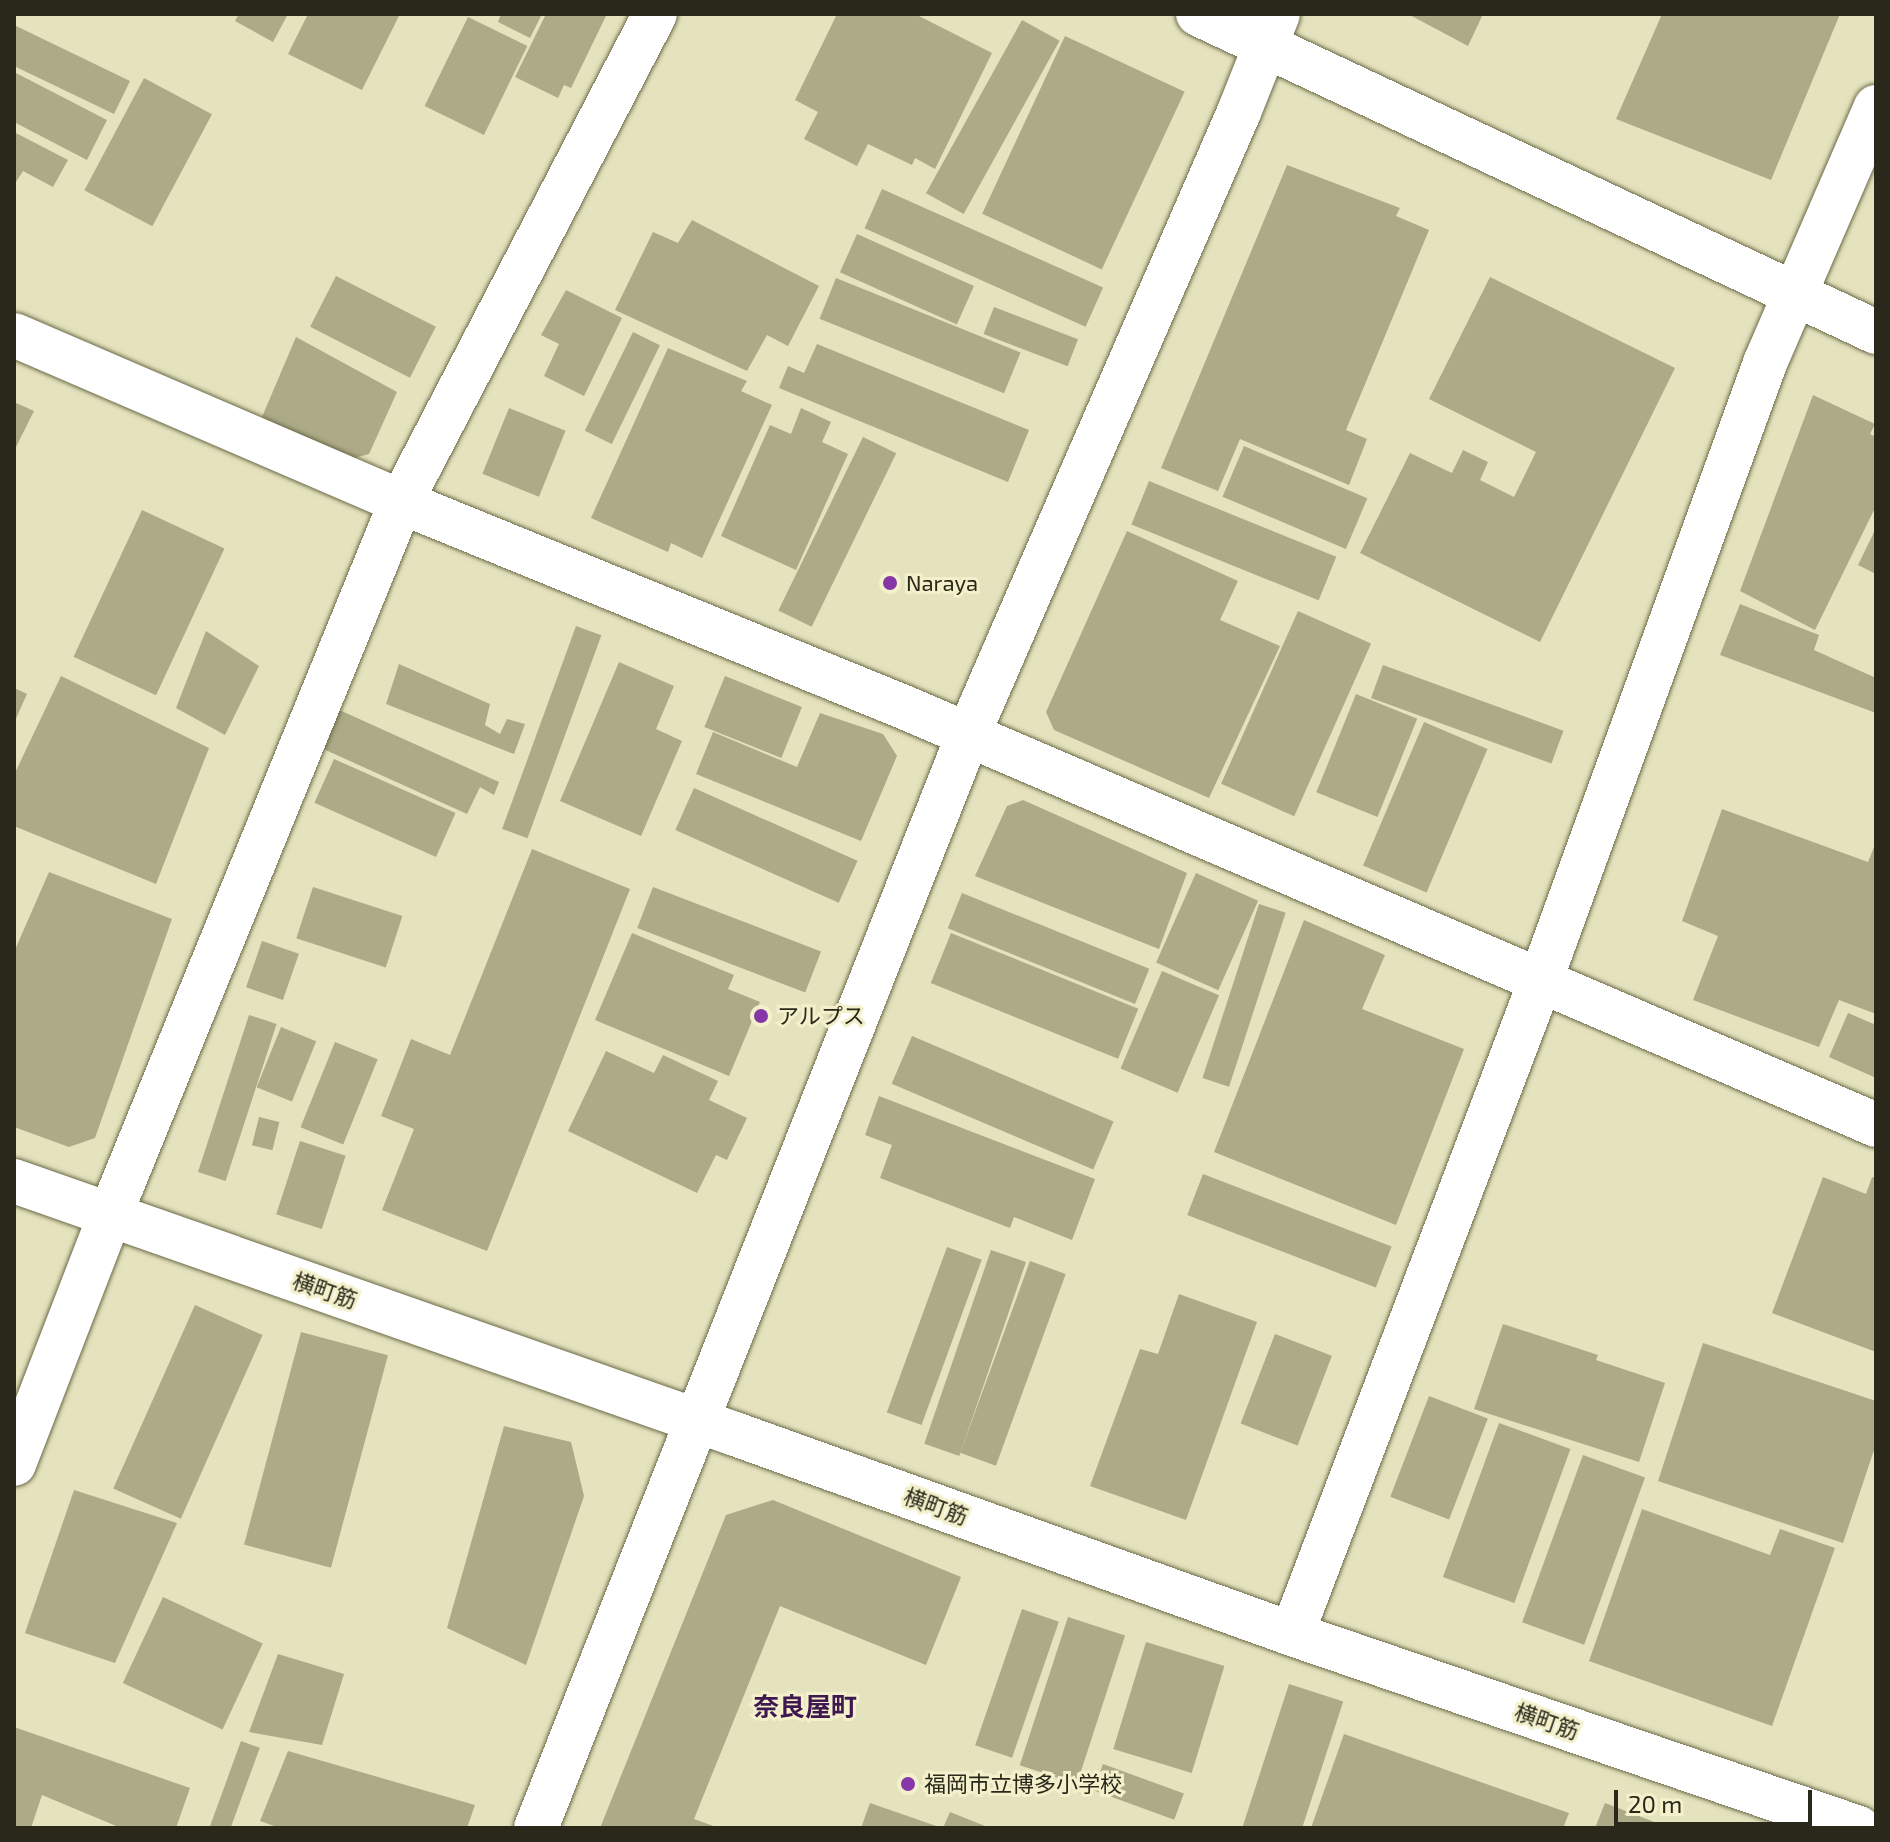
<!DOCTYPE html>
<meta charset="utf-8">
<style>
body{margin:0}
#map{position:relative;width:1890px;height:1842px;overflow:hidden;background:#e5e3be;font-family:"Exo 2","Noto Sans JP",sans-serif}
div>[style]{position:absolute}
.building>*{inset:0;background:#acaa87;transform-origin:0 0}
.roads{filter:drop-shadow(0 0 2px #6b6948) drop-shadow(0 0 2px #6b6948)}
.minor>*{height:44px;margin:-22px;padding:0 22px;transform-origin:22px;border-radius:22px;background:#fff}
.dots>*{width:22px;height:22px;translate:-50% -50%;box-sizing:border-box;border:4px solid #f3f0cb;border-radius:50%}
span{translate:-50% -50%;white-space:nowrap;text-align:center;line-height:1.15;-webkit-text-stroke:6px #f3f0cb;paint-order:stroke}
.poi-label{font-size:22px;color:#29281a}
.left{translate:0 -50%;text-align:left}
.street-label{font-size:22px;color:#29281a}
.quarter-label{font-size:26px;color:#3e184e;font-weight:700}
.frame{position:absolute;inset:0;border:16px solid #29281a;pointer-events:none}
.scale{position:absolute;left:1614px;top:1790px;width:198px;height:36px;box-sizing:border-box;border:4px solid #29281a;border-top:0;padding-left:10px;font-size:24px;line-height:28px;white-space:nowrap;color:#29281a;-webkit-text-stroke:6px #f3f0cb;paint-order:stroke}
</style>
<div id="map">
<div class="building">
<i style="clip-path:polygon(239px 14px,288px 14px,273px 42px,235px 21px)"></i>
<i style="clip-path:polygon(308px 14px,400px 14px,362px 90px,288px 54px)"></i>
<i style="clip-path:polygon(501px 14px,542px 14px,530px 38px,498px 22px)"></i>
<i style="clip-path:polygon(546px 14px,606px 16px,571px 88px,564px 85px,558px 98px,515px 77px)"></i>
<i style="clip-path:polygon(837px 14px,915px 14px,992px 53px,935px 169px,915px 158px,912px 165px,868px 144px,857px 166px,804px 139px,818px 112px,795px 100px)"></i>
<i style="clip-path:polygon(1408px 14px,1483px 14px,1468px 46px)"></i>
<i style="clip-path:polygon(1662px 14px,1840px 14px,1771px 180px,1616px 119px)"></i>
<i style="left:468px;top:17px;width:66px;height:99px;rotate:26deg"></i>
<i style="left:1022px;top:20px;width:43px;height:198px;rotate:29deg"></i>
<i style="clip-path:polygon(14px 25px,130px 81px,114px 114px,14px 66px)"></i>
<i style="left:1065px;top:36px;width:132px;height:196px;rotate:25deg"></i>
<i style="clip-path:polygon(14px 72px,107px 120px,87px 160px,14px 122px)"></i>
<i style="left:144px;top:78px;width:77px;height:127px;rotate:28deg"></i>
<i style="clip-path:polygon(14px 132px,68px 160px,53px 187px,23px 171px,14px 185px)"></i>
<i style="clip-path:polygon(1287px 165px,1400px 208px,1396px 216px,1429px 230px,1346px 430px,1367px 439px,1349px 485px,1240px 439px,1218px 491px,1161px 468px)"></i>
<i style="left:882px;top:189px;width:242px;height:43px;rotate:24deg"></i>
<i style="clip-path:polygon(692px 220px,819px 286px,788px 346px,767px 335px,747px 371px,615px 310px,653px 232px,678px 243px)"></i>
<i style="left:857px;top:234px;width:128px;height:42px;rotate:24deg"></i>
<i style="left:336px;top:276px;width:112px;height:57px;rotate:27deg"></i>
<i style="clip-path:polygon(1490px 277px,1675px 368px,1540px 642px,1360px 553px,1410px 453px,1452px 473px,1463px 450px,1488px 462px,1480px 480px,1514px 497px,1536px 452px,1429px 399px)"></i>
<i style="left:836px;top:278px;width:199px;height:44px;rotate:22deg"></i>
<i style="clip-path:polygon(566px 290px,622px 318px,584px 396px,544px 376px,559px 344px,541px 335px)"></i>
<i style="left:994px;top:307px;width:90px;height:29px;rotate:21deg"></i>
<i style="left:633px;top:332px;width:30px;height:110px;rotate:26deg"></i>
<i style="clip-path:polygon(296px 337px,397px 392px,369px 454px,343px 461px,262px 417px)"></i>
<i style="clip-path:polygon(817px 344px,1029px 430px,1008px 482px,779px 388px,788px 366px,804px 373px)"></i>
<i style="clip-path:polygon(668px 348px,747px 381px,741px 391px,772px 405px,702px 558px,671px 543px,668px 552px,591px 518px)"></i>
<i style="clip-path:polygon(1813px 395px,1875px 424px,1870px 434px,1876px 437px,1876px 506px,1815px 630px,1740px 591px)"></i>
<i style="clip-path:polygon(14px 402px,34px 411px,14px 451px)"></i>
<i style="left:509px;top:408px;width:61px;height:71px;rotate:22deg"></i>
<i style="clip-path:polygon(801px 408px,831px 422px,822px 442px,848px 454px,796px 570px,721px 536px,770px 425px,791px 434px)"></i>
<i style="left:863px;top:437px;width:37px;height:193px;rotate:26deg"></i>
<i style="left:1244px;top:446px;width:134px;height:55px;rotate:23deg"></i>
<i style="left:1149px;top:481px;width:202px;height:47px;rotate:22deg"></i>
<i style="left:142px;top:510px;width:91px;height:162px;rotate:25deg"></i>
<i style="clip-path:polygon(1876px 528px,1876px 574px,1858px 565px)"></i>
<i style="clip-path:polygon(1127px 531px,1238px 581px,1220px 620px,1280px 646px,1209px 798px,1054px 730px,1046px 712px)"></i>
<i style="clip-path:polygon(1740px 604px,1819px 635px,1814px 650px,1876px 678px,1876px 713px,1720px 655px)"></i>
<i style="left:1298px;top:611px;width:80px;height:189px;rotate:24deg"></i>
<i style="left:576px;top:626px;width:27px;height:216px;rotate:20deg"></i>
<i style="clip-path:polygon(206px 631px,259px 666px,225px 735px,176px 708px)"></i>
<i style="clip-path:polygon(619px 662px,674px 686px,656px 729px,682px 741px,641px 836px,560px 801px)"></i>
<i style="clip-path:polygon(399px 664px,490px 704px,485px 725px,500px 734px,507px 719px,525px 724px,514px 754px,386px 704px)"></i>
<i style="left:1383px;top:665px;width:192px;height:35px;rotate:20deg"></i>
<i style="clip-path:polygon(61px 676px,209px 748px,156px 884px,14px 826px,14px 775px)"></i>
<i style="left:725px;top:676px;width:83px;height:55px;rotate:22deg"></i>
<i style="clip-path:polygon(14px 688px,27px 694px,14px 723px)"></i>
<i style="left:1356px;top:694px;width:66px;height:106px;rotate:22deg"></i>
<i style="clip-path:polygon(326px 704px,499px 782px,494px 795px,480px 787px,467px 814px,319px 747px)"></i>
<i style="clip-path:polygon(820px 713px,883px 734px,897px 756px,861px 841px,696px 774px,713px 732px,797px 767px)"></i>
<i style="left:1424px;top:722px;width:69px;height:156px;rotate:23deg"></i>
<i style="left:334px;top:759px;width:133px;height:48px;rotate:24deg"></i>
<i style="left:694px;top:788px;width:179px;height:46px;rotate:24deg"></i>
<i style="clip-path:polygon(1023px 800px,1187px 873px,1159px 949px,975px 876px,1007px 806px)"></i>
<i style="clip-path:polygon(1722px 809px,1868px 862px,1876px 842px,1876px 1014px,1839px 1000px,1819px 1047px,1693px 1000px,1718px 936px,1682px 921px)"></i>
<i style="clip-path:polygon(532px 849px,630px 889px,487px 1251px,382px 1210px,414px 1129px,381px 1116px,411px 1039px,450px 1055px)"></i>
<i style="clip-path:polygon(49px 872px,172px 919px,95px 1138px,69px 1147px,14px 1127px,14px 952px)"></i>
<i style="left:1196px;top:873px;width:68px;height:98px;rotate:24deg"></i>
<i style="left:313px;top:887px;width:94px;height:54px;rotate:18deg"></i>
<i style="left:653px;top:887px;width:180px;height:44px;rotate:21deg"></i>
<i style="left:962px;top:893px;width:202px;height:38px;rotate:22deg"></i>
<i style="left:1259px;top:904px;width:28px;height:183px;rotate:18deg"></i>
<i style="clip-path:polygon(1304px 920px,1385px 955px,1362px 1009px,1464px 1049px,1396px 1225px,1214px 1152px)"></i>
<i style="clip-path:polygon(632px 933px,734px 975px,728px 989px,760px 1002px,729px 1076px,595px 1020px)"></i>
<i style="left:951px;top:933px;width:202px;height:54px;rotate:22deg"></i>
<i style="left:262px;top:941px;width:39px;height:49px;rotate:19deg"></i>
<i style="left:1162px;top:971px;width:62px;height:106px;rotate:23deg"></i>
<i style="clip-path:polygon(1848px 1013px,1876px 1025px,1876px 1078px,1829px 1057px)"></i>
<i style="left:249px;top:1015px;width:29px;height:165px;rotate:18deg"></i>
<i style="left:281px;top:1027px;width:38px;height:65px;rotate:22deg"></i>
<i style="left:912px;top:1036px;width:219px;height:52px;rotate:23deg"></i>
<i style="left:335px;top:1042px;width:46px;height:92px;rotate:22deg"></i>
<i style="clip-path:polygon(606px 1051px,654px 1073px,663px 1055px,718px 1081px,709px 1100px,747px 1118px,727px 1160px,716px 1155px,697px 1193px,568px 1131px)"></i>
<i style="clip-path:polygon(879px 1096px,1095px 1179px,1072px 1240px,1014px 1217px,1010px 1228px,880px 1178px,892px 1145px,865px 1135px)"></i>
<i style="left:259px;top:1117px;width:21px;height:29px;rotate:14deg"></i>
<i style="left:300px;top:1141px;width:48px;height:77px;rotate:18deg"></i>
<i style="left:1203px;top:1174px;width:202px;height:44px;rotate:21deg"></i>
<i style="clip-path:polygon(1823px 1177px,1866px 1194px,1872px 1177px,1876px 1178px,1876px 1352px,1772px 1313px)"></i>
<i style="left:947px;top:1247px;width:37px;height:176px;rotate:20deg"></i>
<i style="left:991px;top:1250px;width:37px;height:205px;rotate:19deg"></i>
<i style="left:1030px;top:1261px;width:38px;height:204px;rotate:20deg"></i>
<i style="clip-path:polygon(1179px 1294px,1257px 1322px,1186px 1520px,1090px 1486px,1140px 1349px,1158px 1354px)"></i>
<i style="left:195px;top:1305px;width:74px;height:201px;rotate:24deg"></i>
<i style="clip-path:polygon(1503px 1324px,1598px 1355px,1596px 1360px,1665px 1383px,1639px 1462px,1474px 1409px)"></i>
<i style="left:301px;top:1332px;width:90px;height:220px;rotate:15deg"></i>
<i style="left:1275px;top:1334px;width:61px;height:96px;rotate:21deg"></i>
<i style="clip-path:polygon(1703px 1343px,1876px 1401px,1876px 1444px,1843px 1543px,1658px 1481px)"></i>
<i style="left:1429px;top:1396px;width:63px;height:108px;rotate:21deg"></i>
<i style="left:1499px;top:1423px;width:76px;height:164px;rotate:20deg"></i>
<i style="clip-path:polygon(504px 1426px,571px 1442px,584px 1496px,526px 1665px,447px 1628px)"></i>
<i style="left:1583px;top:1455px;width:66px;height:178px;rotate:20deg"></i>
<i style="clip-path:polygon(74px 1490px,177px 1523px,115px 1663px,25px 1633px)"></i>
<i style="clip-path:polygon(773px 1500px,961px 1577px,926px 1665px,780px 1606px,694px 1819px,719px 1828px,600px 1828px,726px 1515px)"></i>
<i style="clip-path:polygon(1642px 1509px,1770px 1555px,1780px 1529px,1835px 1548px,1772px 1726px,1589px 1661px)"></i>
<i style="left:163px;top:1597px;width:110px;height:95px;rotate:25deg"></i>
<i style="left:1022px;top:1609px;width:39px;height:144px;rotate:19deg"></i>
<i style="left:1068px;top:1617px;width:60px;height:156px;rotate:18deg"></i>
<i style="left:1146px;top:1642px;width:82px;height:112px;rotate:17deg"></i>
<i style="clip-path:polygon(278px 1654px,344px 1674px,322px 1745px,249px 1732px)"></i>
<i style="left:1289px;top:1684px;width:57px;height:151px;rotate:18deg"></i>
<i style="clip-path:polygon(14px 1727px,190px 1788px,176px 1828px,121px 1828px,42px 1795px,31px 1828px,14px 1828px)"></i>
<i style="clip-path:polygon(1344px 1734px,1569px 1813px,1563px 1828px,1311px 1828px)"></i>
<i style="left:241px;top:1741px;width:20px;height:92px;rotate:20deg"></i>
<i style="clip-path:polygon(288px 1751px,475px 1805px,467px 1828px,280px 1828px,260px 1821px)"></i>
<i style="left:1103px;top:1764px;width:86px;height:28px;rotate:20deg"></i>
<i style="clip-path:polygon(870px 1803px,942px 1828px,861px 1828px)"></i>
<i style="clip-path:polygon(1605px 1803px,1670px 1828px,1595px 1828px)"></i>
<i style="clip-path:polygon(950px 1812px,990px 1828px,943px 1828px)"></i>
</div>
<div class="roads">
<div class="minor">
<i style="left:1198px;top:14px;width:749px;rotate:25.13deg"></i>
<i style="left:14px;top:335px;width:421px;rotate:23.3deg"></i>
<i style="left:401px;top:502px;width:545px;rotate:22.19deg"></i>
<i style="left:906px;top:708px;width:1056px;rotate:23.26deg"></i>
<i style="left:14px;top:1181px;width:764px;rotate:19.34deg"></i>
<i style="left:735px;top:1434px;width:592px;rotate:19.75deg"></i>
<i style="left:1292px;top:1634px;width:599px;rotate:18.89deg"></i>
<i style="left:14px;top:1464px;width:267px;rotate:-68.9deg"></i>
<i style="left:110px;top:1215px;width:770px;rotate:-67.8deg"></i>
<i style="left:401px;top:502px;width:550px;rotate:-62.5deg"></i>
<i style="left:1292px;top:1634px;width:698px;rotate:-69.17deg"></i>
<i style="left:1540px;top:982px;width:659px;rotate:-70.02deg"></i>
<i style="left:1765px;top:363px;width:279px;rotate:-66.6deg"></i>
<i style="left:536px;top:1828px;width:1175px;rotate:-68.43deg"></i>
<i style="left:968px;top:735px;width:679px;rotate:-66.49deg"></i>
<i style="left:1239px;top:112px;width:105px;rotate:-68.3deg"></i>
</div>
</div>
<div class="dots">
<i style="left:890px;top:583px;background:#8537a7"></i>
<i style="left:761px;top:1016px;background:#8537a7"></i>
<i style="left:908px;top:1784px;background:#8537a7"></i>
</div>
<div class="poi-label">
<span class="left" style="left:906px;top:583px">Naraya</span>
<span class="left" style="left:777px;top:1016px">アルプス</span>
<span class="left" style="left:924px;top:1784px">福岡市立博多小学校</span>
</div>
<div class="street-label">
<span style="left:325px;top:1290px;rotate:19deg">横町筋</span>
<span style="left:936px;top:1506px;rotate:20deg">横町筋</span>
<span style="left:1547px;top:1721px;rotate:19deg">横町筋</span>
</div>
<div class="quarter-label">
<span style="left:805px;top:1706px">奈良屋町</span>
</div>
<div class="frame"></div>
<div class="scale">20 m</div>
</div>
